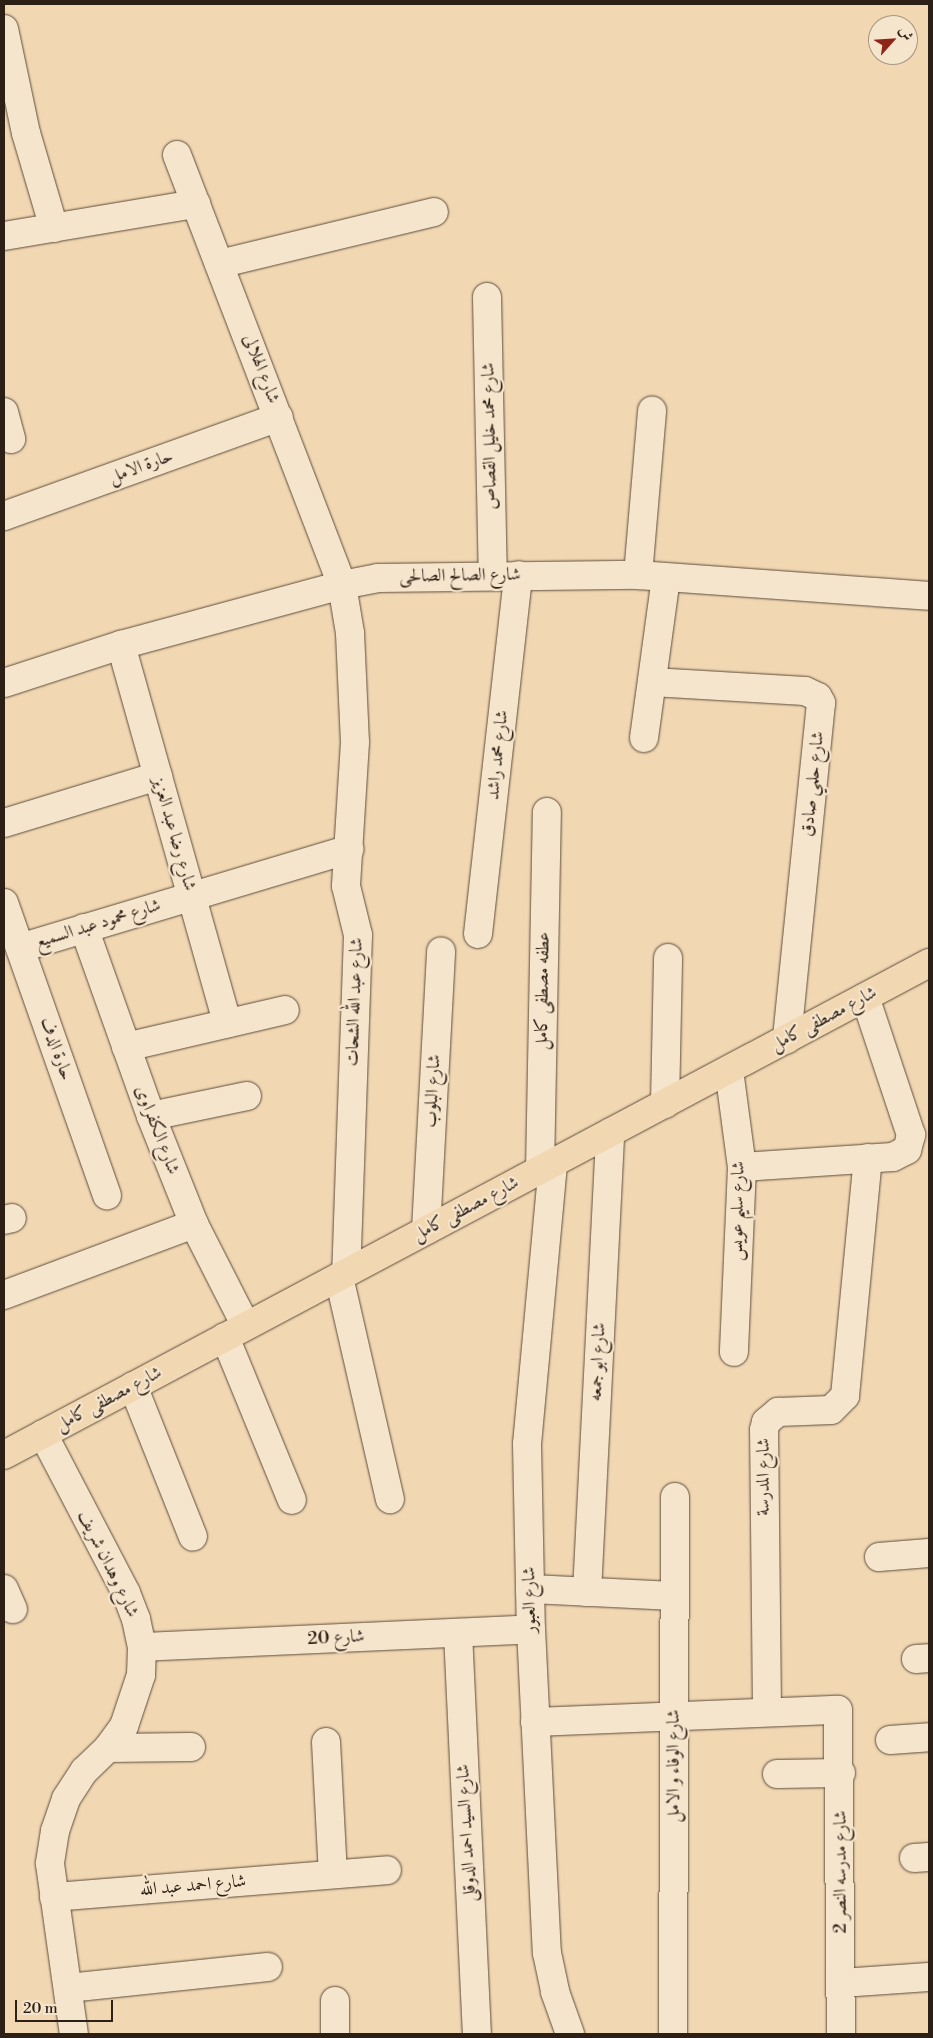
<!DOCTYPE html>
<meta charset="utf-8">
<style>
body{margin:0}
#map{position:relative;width:933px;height:2038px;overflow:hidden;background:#f1d7b2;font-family:"Libre Bodoni",Amiri,serif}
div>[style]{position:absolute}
.roads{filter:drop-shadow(0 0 1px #5d4d3c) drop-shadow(0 0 1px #5d4d3c)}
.street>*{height:28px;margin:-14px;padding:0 14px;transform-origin:14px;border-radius:14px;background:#f6e5cd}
.secondary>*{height:28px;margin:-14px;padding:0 14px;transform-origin:14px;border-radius:14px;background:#f6e5cd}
.primary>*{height:28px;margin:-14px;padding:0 14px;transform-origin:14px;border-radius:14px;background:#f1d7b2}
span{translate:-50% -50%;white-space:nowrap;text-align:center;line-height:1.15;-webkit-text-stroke:4.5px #f6e5cd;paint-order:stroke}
.street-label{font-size:18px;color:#2c1f15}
.frame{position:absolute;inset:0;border:5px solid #2c1f15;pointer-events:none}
.north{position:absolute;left:868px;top:15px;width:50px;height:50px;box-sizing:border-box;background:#f6e5cd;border:1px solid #a59683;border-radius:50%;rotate:64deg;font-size:14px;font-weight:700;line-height:20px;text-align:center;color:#2c1f15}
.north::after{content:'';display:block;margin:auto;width:18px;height:22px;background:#8f2418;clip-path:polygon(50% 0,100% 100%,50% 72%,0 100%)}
.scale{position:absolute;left:15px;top:2000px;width:98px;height:22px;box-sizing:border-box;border:2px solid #2c1f15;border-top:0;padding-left:6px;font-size:15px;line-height:18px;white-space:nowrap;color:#2c1f15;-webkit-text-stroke:4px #f6e5cd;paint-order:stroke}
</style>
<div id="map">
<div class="roads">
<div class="street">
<i style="left:4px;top:29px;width:106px;rotate:78.1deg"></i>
<i style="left:26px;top:133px;width:99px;rotate:73.6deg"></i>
<i style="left:177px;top:155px;width:461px;rotate:69deg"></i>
<i style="left:342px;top:585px;width:49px;rotate:80.5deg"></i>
<i style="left:350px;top:633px;width:109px;rotate:87.4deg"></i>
<i style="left:355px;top:742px;width:144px;rotate:93.6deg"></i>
<i style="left:346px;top:886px;width:50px;rotate:76.2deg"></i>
<i style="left:358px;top:935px;width:338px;rotate:92deg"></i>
<i style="left:4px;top:236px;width:195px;rotate:-9.5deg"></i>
<i style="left:219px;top:264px;width:221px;rotate:-13.6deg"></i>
<i style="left:487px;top:297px;width:278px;rotate:88.8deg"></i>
<i style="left:4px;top:412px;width:28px;rotate:75deg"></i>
<i style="left:4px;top:516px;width:292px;rotate:-19.8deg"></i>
<i style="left:638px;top:575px;width:165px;rotate:-85.1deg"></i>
<i style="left:121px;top:645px;width:393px;rotate:74.3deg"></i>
<i style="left:652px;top:682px;width:153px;rotate:3.4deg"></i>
<i style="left:805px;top:691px;width:14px;rotate:25deg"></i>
<i style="left:818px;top:697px;width:7px;rotate:63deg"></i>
<i style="left:821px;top:703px;width:338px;rotate:95.8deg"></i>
<i style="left:644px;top:738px;width:162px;rotate:-82.2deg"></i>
<i style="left:4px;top:823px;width:161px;rotate:-17deg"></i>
<i style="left:4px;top:903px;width:310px;rotate:70.6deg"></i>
<i style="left:84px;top:928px;width:200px;rotate:70.4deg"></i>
<i style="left:151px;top:1116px;width:116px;rotate:68.3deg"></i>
<i style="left:194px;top:1224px;width:114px;rotate:63deg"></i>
<i style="left:478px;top:934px;width:361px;rotate:-83.6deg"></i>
<i style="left:20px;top:948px;width:344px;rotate:-16.7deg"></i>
<i style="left:126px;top:1047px;width:163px;rotate:-13.1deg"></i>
<i style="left:729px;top:1070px;width:98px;rotate:82.4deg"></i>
<i style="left:742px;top:1167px;width:185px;rotate:92.5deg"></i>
<i style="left:665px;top:1104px;width:146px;rotate:-88.8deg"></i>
<i style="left:151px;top:1116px;width:98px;rotate:-11.8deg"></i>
<i style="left:553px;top:1164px;width:281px;rotate:95.3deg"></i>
<i style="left:527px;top:1444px;width:185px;rotate:88.8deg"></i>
<i style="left:531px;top:1629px;width:324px;rotate:87.2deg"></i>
<i style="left:547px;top:1953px;width:40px;rotate:78deg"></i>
<i style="left:555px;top:1992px;width:45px;rotate:70.3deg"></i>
<i style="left:742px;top:1167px;width:151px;rotate:-3.8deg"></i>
<i style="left:893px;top:1157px;width:16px;rotate:-27deg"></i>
<i style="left:907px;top:1150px;width:16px;rotate:-75deg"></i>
<i style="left:911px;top:1135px;width:145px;rotate:-108.4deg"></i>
<i style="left:540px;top:1170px;width:358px;rotate:-88.9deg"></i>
<i style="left:4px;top:1220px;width:8px;rotate:-14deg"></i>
<i style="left:426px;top:1230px;width:279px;rotate:-86.9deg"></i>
<i style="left:339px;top:1277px;width:228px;rotate:77.1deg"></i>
<i style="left:4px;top:1295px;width:203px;rotate:-20.5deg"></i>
<i style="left:225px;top:1337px;width:176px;rotate:67.7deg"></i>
<i style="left:133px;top:1386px;width:162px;rotate:68.3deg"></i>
<i style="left:43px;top:1434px;width:179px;rotate:62.4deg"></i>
<i style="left:126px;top:1593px;width:28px;rotate:69deg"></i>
<i style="left:136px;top:1619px;width:29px;rotate:78deg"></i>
<i style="left:142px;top:1647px;width:28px;rotate:92deg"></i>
<i style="left:141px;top:1675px;width:54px;rotate:108.4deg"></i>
<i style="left:124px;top:1726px;width:27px;rotate:126deg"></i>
<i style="left:108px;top:1748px;width:33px;rotate:136deg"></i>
<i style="left:84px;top:1771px;width:33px;rotate:123deg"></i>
<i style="left:66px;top:1799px;width:34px;rotate:109deg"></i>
<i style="left:55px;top:1831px;width:33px;rotate:99deg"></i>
<i style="left:50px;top:1864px;width:172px;rotate:82deg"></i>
<i style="left:879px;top:1557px;width:50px;rotate:-4.6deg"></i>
<i style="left:4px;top:1589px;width:22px;rotate:66deg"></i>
<i style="left:530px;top:1589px;width:145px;rotate:2.8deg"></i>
<i style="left:587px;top:1592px;width:460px;rotate:-87.1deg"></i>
<i style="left:458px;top:1633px;width:401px;rotate:87.3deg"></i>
<i style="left:142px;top:1647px;width:389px;rotate:-2.6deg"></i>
<i style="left:916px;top:1659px;width:13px;rotate:-4deg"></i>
<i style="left:767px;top:1711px;width:281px;rotate:-90.6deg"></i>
<i style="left:764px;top:1430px;width:8px;rotate:-76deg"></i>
<i style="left:766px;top:1422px;width:16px;rotate:-40deg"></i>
<i style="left:778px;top:1412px;width:53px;rotate:-2.2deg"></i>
<i style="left:831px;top:1410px;width:20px;rotate:-45deg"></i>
<i style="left:845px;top:1396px;width:239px;rotate:-84.5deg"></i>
<i style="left:535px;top:1722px;width:303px;rotate:-2.3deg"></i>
<i style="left:838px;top:1710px;width:324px;rotate:89.5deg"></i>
<i style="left:890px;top:1740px;width:39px;rotate:-4deg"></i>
<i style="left:326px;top:1742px;width:132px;rotate:87deg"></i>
<i style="left:108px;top:1748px;width:83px;rotate:-0.7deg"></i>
<i style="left:777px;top:1774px;width:64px;rotate:-0.9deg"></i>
<i style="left:914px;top:1858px;width:15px;rotate:-4deg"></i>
<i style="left:54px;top:1897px;width:334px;rotate:-4.6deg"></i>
<i style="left:841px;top:1983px;width:88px;rotate:-3.9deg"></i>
<i style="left:68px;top:1988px;width:201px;rotate:-6deg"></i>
<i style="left:335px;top:2001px;width:33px;rotate:90deg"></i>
<i style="left:673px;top:2034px;width:537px;rotate:-89.79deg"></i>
</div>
<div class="secondary">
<i style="left:4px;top:683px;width:123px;rotate:-18deg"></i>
<i style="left:121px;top:645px;width:229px;rotate:-15.2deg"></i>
<i style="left:342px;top:585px;width:37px;rotate:-11deg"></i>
<i style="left:378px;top:578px;width:260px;rotate:-0.7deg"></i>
<i style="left:638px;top:575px;width:292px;rotate:4.1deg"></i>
</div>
<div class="primary">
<i style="left:4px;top:1455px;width:1048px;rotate:-28.01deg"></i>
</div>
</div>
<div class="street-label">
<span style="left:261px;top:369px;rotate:69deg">شارع الهلالى</span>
<span style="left:490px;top:436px;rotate:-91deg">شارع محمد خليل القصاص</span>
<span style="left:141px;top:467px;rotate:-20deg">حارة الامل</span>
<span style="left:460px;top:576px;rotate:-1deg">شارع الصالح الصالحى</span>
<span style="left:498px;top:755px;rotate:-84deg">شارع محمد راشد</span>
<span style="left:813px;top:784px;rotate:-84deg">شارع حلمي صادق</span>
<span style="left:174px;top:834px;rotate:74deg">شارع رضا عبد العزيز</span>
<span style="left:98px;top:924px;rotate:-17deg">شارع محمود عبد السميع</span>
<span style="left:543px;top:991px;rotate:-89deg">عطفه مصطفى كامل</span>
<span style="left:355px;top:1002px;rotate:-88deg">شارع عبد الله الشحات</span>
<span style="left:824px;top:1019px;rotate:-28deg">شارع مصطفى كامل</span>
<span style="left:56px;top:1049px;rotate:70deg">حارة الدف</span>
<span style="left:433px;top:1091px;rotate:-87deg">شارع البلوب</span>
<span style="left:157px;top:1130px;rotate:69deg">شارع الكفراوى</span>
<span style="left:466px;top:1209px;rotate:-28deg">شارع مصطفى كامل</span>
<span style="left:738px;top:1211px;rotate:-89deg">شارع سليم عويس</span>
<span style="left:598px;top:1362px;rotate:-87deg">شارع ابو جمعه</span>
<span style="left:109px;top:1399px;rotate:-28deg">شارع مصطفى كامل</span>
<span style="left:764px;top:1477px;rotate:-90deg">شارع المدرسة</span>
<span style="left:108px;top:1564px;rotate:64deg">شارع وهدان شريف</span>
<span style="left:530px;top:1600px;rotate:-91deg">شارع العبور</span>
<span style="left:336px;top:1638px;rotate:-3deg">شارع 20</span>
<span style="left:674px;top:1766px;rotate:-90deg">شارع الوفاء و الامل</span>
<span style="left:467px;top:1833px;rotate:-93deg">شارع السيد احمد الدوقلى</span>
<span style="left:841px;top:1872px;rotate:-90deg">شارع مدرسه النصر 2</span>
<span style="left:193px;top:1886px;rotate:-5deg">شارع احمد عبد الله</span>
</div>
<div class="frame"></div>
<div class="north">ش</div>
<div class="scale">20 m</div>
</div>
